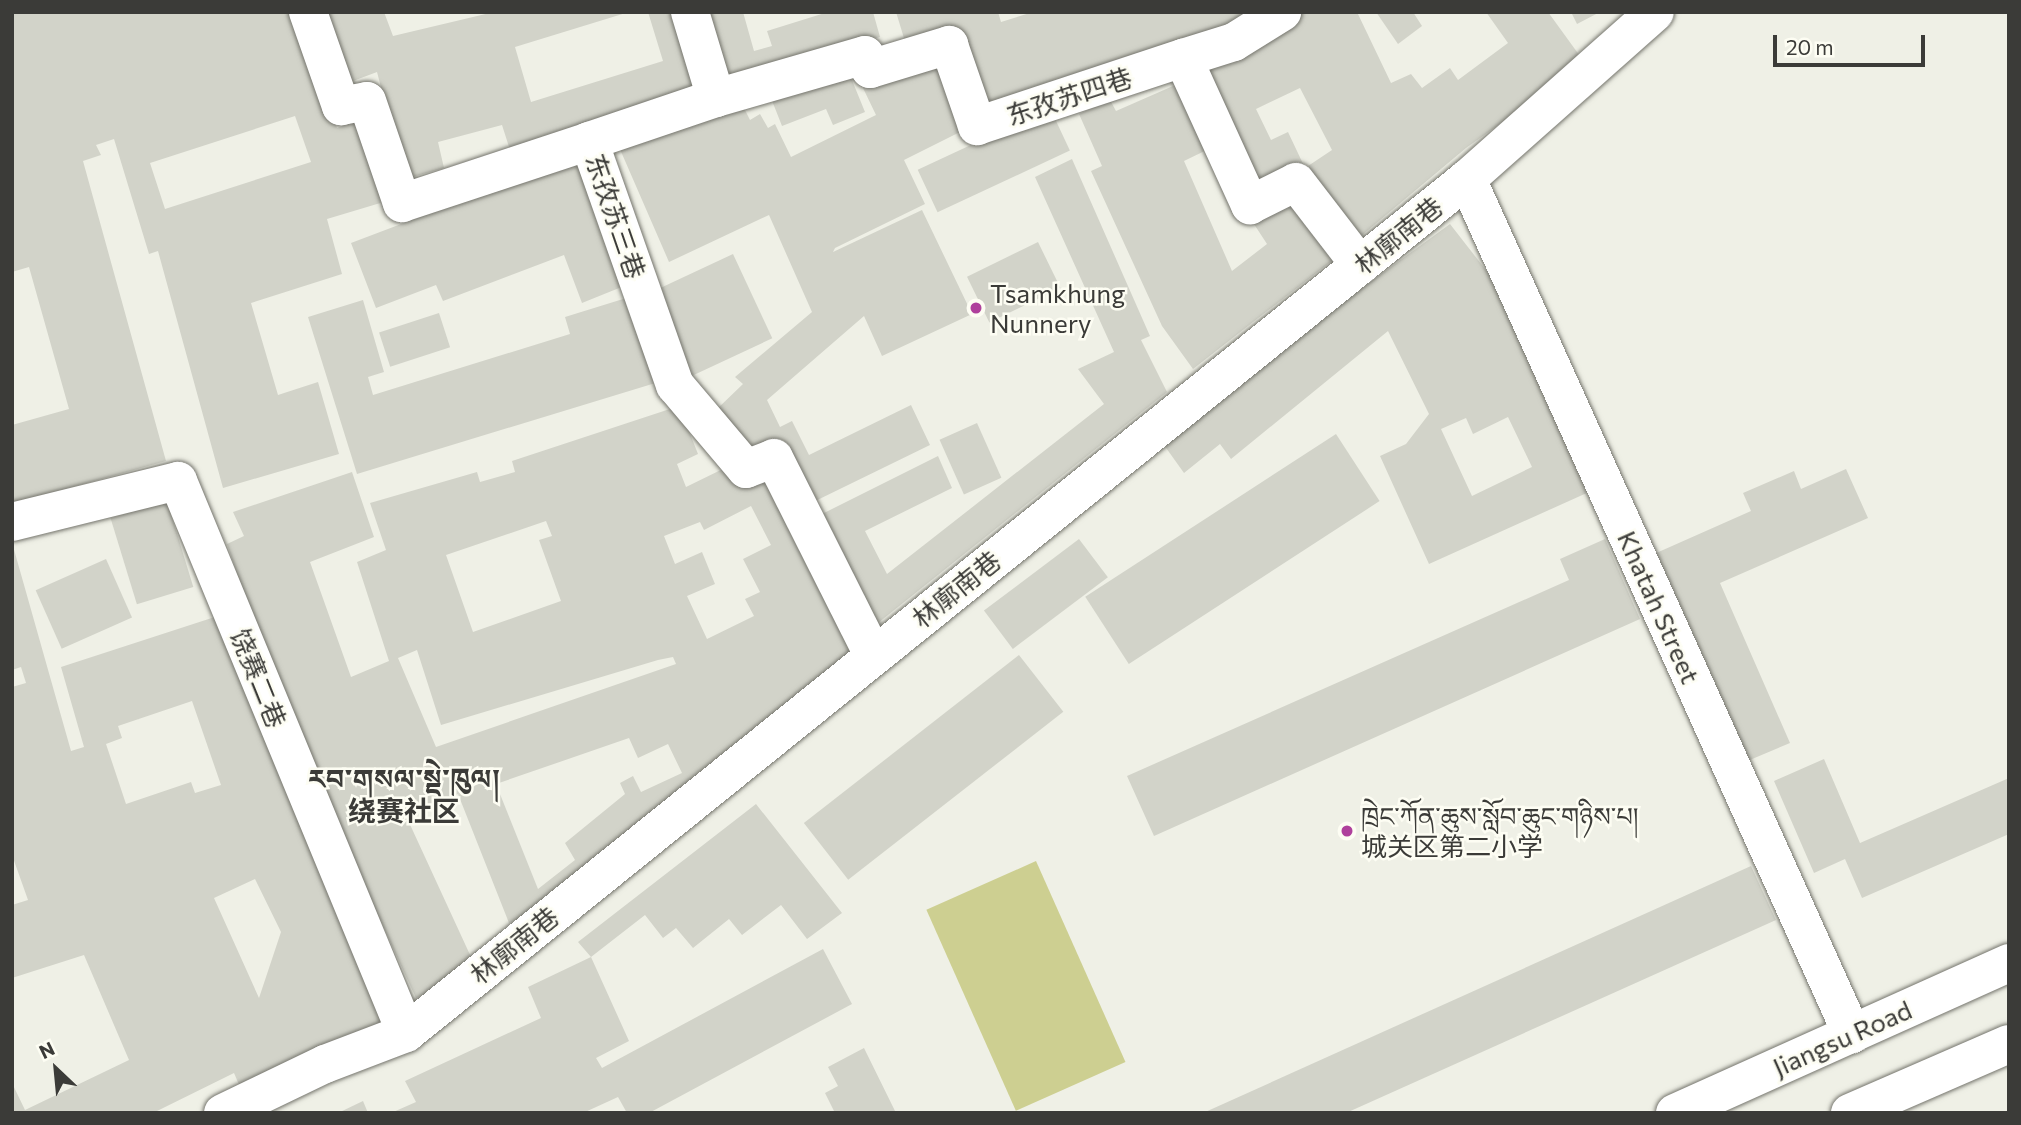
<!DOCTYPE html>
<meta charset="utf-8">
<style>
body{margin:0}
#map{position:relative;width:2021px;height:1125px;overflow:hidden;background:#eff0e6;font-family:Commissioner,"Noto Sans SC","Noto Serif Tibetan",sans-serif}
div>[style]{position:absolute}
.green>*{inset:0;background:#cdcf91;transform-origin:0 0}
.building>*{inset:0;background:#d2d3c9;transform-origin:0 0}
.roads{filter:drop-shadow(0 0 2px #74746c) drop-shadow(0 0 2px #74746c)}
.pedestrian>*{height:38px;margin:-19px;padding:0 19px;transform-origin:19px;border-radius:19px;background:#fff}
.trunk>*{height:38px;margin:-19px;padding:0 19px;transform-origin:19px;border-radius:19px;background:#fff}
.dots>*{width:19px;height:19px;translate:-50% -50%;box-sizing:border-box;border:4px solid #fdfdf3;border-radius:50%}
span{translate:-50% -50%;white-space:nowrap;text-align:center;line-height:1.15;-webkit-text-stroke:5px #fdfdf3;paint-order:stroke}
.street-label{font-size:26px;color:#3b3b38}
.poi-label{font-size:26px;color:#3b3b38}
.left{translate:0 -50%;text-align:left}
.neighbourhood-label{font-size:28px;color:#3b3b38;font-weight:700}
.frame{position:absolute;inset:0;border:14px solid #3b3b38;pointer-events:none}
.north{position:absolute;left:21px;top:1034px;width:70px;height:70px;-webkit-text-stroke:5px #fdfdf3;paint-order:stroke;rotate:334deg;font-size:19px;font-weight:700;line-height:28px;text-align:center;color:#3b3b38}
.north::after{content:'';display:block;margin:auto;width:24px;height:32px;background:#3b3b38;clip-path:polygon(50% 0,100% 100%,50% 72%,0 100%)}
.scale{position:absolute;left:1773px;top:35px;width:152px;height:32px;box-sizing:border-box;border:4px solid #3b3b38;border-top:0;padding-left:9px;font-size:21px;line-height:24px;white-space:nowrap;color:#3b3b38;-webkit-text-stroke:5px #fdfdf3;paint-order:stroke}
</style>
<div id="map">
<div class="green">
<i style="left:1036px;top:861px;width:220px;height:120px;rotate:66deg"></i>
</div>
<div class="building">
<i style="clip-path:polygon(evenodd,12px 12px,300px 12px,337px 128px,360px 119px,387px 201px,327px 219px,342px 274px,251px 303px,278px 395px,318px 382px,339px 454px,223px 488px,158px 251px,149px 254px,114px 139px,96px 145px,101px 155px,83px 161px,166px 461px,12px 504px,12px 425px,69px 409px,29px 267px,12px 272px,12px 12px,295px 116px,311px 162px,165px 209px,150px 163px,295px 116px)"></i>
<i style="clip-path:polygon(317px 12px,384px 12px,393px 36px,494px 12px,629px 12px,515px 47px,531px 102px,663px 61px,648px 12px,688px 12px,711px 87px,510px 150px,502px 125px,438px 142px,444px 168px,405px 179px,377px 72px,345px 84px)"></i>
<i style="clip-path:polygon(693px 12px,743px 12px,754px 51px,772px 46px,767px 31px,828px 12px,873px 12px,880px 37px,714px 85px)"></i>
<i style="clip-path:polygon(896px 12px,998px 12px,1001px 22px,1033px 12px,1264px 12px,979px 115px,954px 34px,907px 48px)"></i>
<i style="clip-path:polygon(evenodd,1302px 12px,1357px 12px,1391px 83px,1411px 74px,1422px 88px,1450px 68px,1458px 80px,1508px 43px,1486px 12px,1548px 12px,1585px 63px,1466px 148px,1355px 241px,1302px 169px,1253px 192px,1195px 67px,1302px 12px,1300px 88px,1332px 150px,1305px 168px,1288px 132px,1271px 140px,1256px 109px,1300px 88px)"></i>
<i style="clip-path:polygon(1376px 12px,1413px 12px,1422px 26px,1398px 44px)"></i>
<i style="clip-path:polygon(1571px 12px,1600px 12px,1577px 24px)"></i>
<i style="clip-path:polygon(934px 53px,970px 127px,904px 160px,925px 204px,835px 248px,833px 252px,922px 210px,972px 314px,882px 356px,864px 316px,767px 400px,780px 427px,792px 421px,809px 455px,911px 405px,930px 445px,803px 507px,716px 410px,743px 384px,735px 377px,812px 312px,769px 215px,669px 262px,619px 147px,741px 102px,750px 120px,760px 114px,768px 128px,775px 124px,791px 157px,876px 115px,863px 88px)"></i>
<i style="clip-path:polygon(845px 63px,865px 112px,833px 125px,826px 109px,782px 126px,769px 93px)"></i>
<i style="clip-path:polygon(1189px 79px,1219px 144px,1184px 161px,1232px 271px,1267px 244px,1250px 218px,1285px 191px,1334px 259px,1193px 369px,1162px 326px,1091px 171px,1102px 166px,1079px 114px,1110px 100px,1116px 111px)"></i>
<i style="left:1050px;top:108px;width:47px;height:146px;rotate:65deg"></i>
<i style="clip-path:polygon(581px 156px,629px 284px,582px 303px,564px 255px,443px 301px,436px 285px,376px 308px,351px 243px)"></i>
<i style="clip-path:polygon(1072px 159px,1150px 336px,1141px 340px,1167px 392px,878px 623px,812px 519px,938px 456px,952px 488px,865px 531px,887px 574px,1104px 404px,1078px 369px,1114px 352px,1035px 177px)"></i>
<i style="clip-path:polygon(evenodd,1450px 224px,1496px 283px,1589px 492px,1429px 564px,1380px 456px,1406px 444px,1429px 414px,1388px 331px,1231px 459px,1220px 444px,1184px 473px,1164px 445px,1365px 286px,1450px 224px,1508px 417px,1532px 467px,1472px 496px,1441px 429px,1466px 418px,1473px 434px,1508px 417px)"></i>
<i style="left:1038px;top:242px;width:51px;height:79px;rotate:64deg"></i>
<i style="left:733px;top:254px;width:93px;height:92px;rotate:65deg"></i>
<i style="clip-path:polygon(636px 295px,662px 381px,357px 474px,308px 317px,363px 300px,384px 372px,368px 377px,373px 395px,570px 334px,565px 317px)"></i>
<i style="left:439px;top:313px;width:36px;height:63px;rotate:72deg"></i>
<i style="clip-path:polygon(evenodd,679px 406px,698px 454px,677px 464px,686px 487px,731px 465px,777px 469px,865px 646px,543px 908px,509px 923px,458px 794px,407px 818px,477px 970px,416px 998px,280px 702px,227px 544px,244px 536px,233px 512px,352px 472px,374px 537px,310px 562px,351px 677px,389px 661px,357px 562px,386px 550px,370px 503px,477px 472px,480px 482px,515px 472px,512px 461px,679px 406px,751px 506px,771px 545px,743px 559px,760px 592px,745px 599px,754px 616px,707px 639px,687px 596px,715px 584px,702px 552px,675px 564px,664px 536px,700px 522px,704px 530px,751px 506px,679px 406px,546px 521px,552px 536px,539px 540px,561px 601px,473px 632px,446px 555px,546px 521px,679px 406px,417px 650px,441px 725px,658px 660px,673px 657px,676px 664px,436px 747px,398px 658px,417px 650px,679px 406px,629px 738px,638px 758px,668px 744px,682px 773px,641px 792px,633px 776px,620px 783px,625px 794px,565px 843px,575px 860px,538px 889px,496px 784px,629px 738px)"></i>
<i style="left:977px;top:423px;width:60px;height:41px;rotate:66deg"></i>
<i style="left:1336px;top:434px;width:80px;height:299px;rotate:57deg"></i>
<i style="clip-path:polygon(1846px 469px,1868px 518px,1720px 583px,1790px 743px,1745px 762px,1654px 554px,1751px 511px,1743px 493px,1794px 471px,1801px 489px)"></i>
<i style="left:167px;top:501px;width:90px;height:59px;rotate:73deg"></i>
<i style="left:1079px;top:539px;width:48px;height:119px;rotate:53deg"></i>
<i style="clip-path:polygon(1605px 539px,1640px 619px,1154px 836px,1127px 776px,1569px 580px,1560px 559px)"></i>
<i style="clip-path:polygon(evenodd,13px 546px,71px 751px,84px 747px,61px 667px,224px 614px,284px 788px,386px 1025px,240px 1087px,234px 1073px,153px 1113px,12px 1113px,12px 1083px,25px 1110px,129px 1060px,84px 955px,12px 978px,12px 905px,28px 900px,12px 855px,12px 687px,26px 683px,21px 667px,12px 670px,13px 546px,192px 701px,221px 785px,195px 793px,191px 782px,126px 804px,106px 744px,122px 738px,118px 726px,192px 701px,13px 546px,255px 879px,281px 932px,259px 998px,214px 898px,255px 879px)"></i>
<i style="left:106px;top:559px;width:64px;height:77px;rotate:66deg"></i>
<i style="left:1019px;top:655px;width:72px;height:273px;rotate:52deg"></i>
<i style="clip-path:polygon(1824px 759px,1860px 843px,2009px 778px,2009px 834px,1862px 898px,1845px 859px,1814px 873px,1774px 781px)"></i>
<i style="clip-path:polygon(756px 804px,842px 913px,807px 939px,781px 905px,742px 935px,729px 919px,693px 948px,676px 928px,663px 938px,645px 915px,591px 957px,578px 942px)"></i>
<i style="clip-path:polygon(1751px 866px,1776px 920px,1346px 1113px,1203px 1113px)"></i>
<i style="clip-path:polygon(823px 949px,852px 1004px,649px 1113px,627px 1113px,618px 1097px,583px 1113px,391px 1113px,416px 1102px,405px 1081px,541px 1018px,528px 987px,591px 957px,629px 1041px,596px 1058px,602px 1068px)"></i>
<i style="clip-path:polygon(864px 1048px,896px 1113px,835px 1113px,825px 1093px,838px 1086px,828px 1067px)"></i>
<i style="clip-path:polygon(363px 1101px,368px 1113px,338px 1113px)"></i>
</div>
<div class="roads">
<div class="pedestrian">
<i style="left:308px;top:12px;width:100px;rotate:70.7deg"></i>
<i style="left:341px;top:106px;width:26px;rotate:-11deg"></i>
<i style="left:367px;top:101px;width:108px;rotate:71.1deg"></i>
<i style="left:402px;top:203px;width:197px;rotate:-18.3deg"></i>
<i style="left:589px;top:141px;width:259px;rotate:70.6deg"></i>
<i style="left:675px;top:385px;width:110px;rotate:49.8deg"></i>
<i style="left:746px;top:469px;width:30px;rotate:-21deg"></i>
<i style="left:774px;top:458px;width:220px;rotate:63.3deg"></i>
<i style="left:690px;top:12px;width:90px;rotate:73.2deg"></i>
<i style="left:1183px;top:58px;width:53px;rotate:-17.4deg"></i>
<i style="left:1234px;top:42px;width:57px;rotate:-32deg"></i>
<i style="left:589px;top:141px;width:134px;rotate:-18.7deg"></i>
<i style="left:716px;top:98px;width:155px;rotate:-16.1deg"></i>
<i style="left:865px;top:55px;width:15px;rotate:70deg"></i>
<i style="left:870px;top:69px;width:83px;rotate:-16.9deg"></i>
<i style="left:949px;top:45px;width:86px;rotate:70.9deg"></i>
<i style="left:977px;top:126px;width:217px;rotate:-18.3deg"></i>
<i style="left:1183px;top:58px;width:162px;rotate:65.5deg"></i>
<i style="left:1250px;top:205px;width:51px;rotate:-26.6deg"></i>
<i style="left:1296px;top:182px;width:105px;rotate:52.4deg"></i>
<i style="left:1467px;top:179px;width:938px;rotate:65.76deg"></i>
<i style="left:12px;top:522px;width:171px;rotate:-13.9deg"></i>
<i style="left:178px;top:481px;width:597px;rotate:67.56deg"></i>
<i style="left:223px;top:1113px;width:113px;rotate:-25.7deg"></i>
<i style="left:325px;top:1064px;width:87px;rotate:-20.9deg"></i>
<i style="left:406px;top:1033px;width:1362px;rotate:-38.83deg"></i>
<i style="left:1467px;top:179px;width:251px;rotate:-41.6deg"></i>
</div>
<div class="trunk">
<i style="left:1675px;top:1113px;width:366px;rotate:-24.2deg"></i>
<i style="left:1850px;top:1113px;width:173px;rotate:-23.5deg"></i>
</div>
</div>
<div class="dots">
<i style="left:976px;top:308px;background:#af409c"></i>
<i style="left:1347px;top:831px;background:#af409c"></i>
</div>
<div class="street-label">
<span style="left:1069px;top:96px;rotate:-18deg">东孜苏四巷</span>
<span style="left:616px;top:216px;rotate:71deg">东孜苏三巷</span>
<span style="left:1398px;top:235px;rotate:-39deg">林廓南巷</span>
<span style="left:956px;top:589px;rotate:-39deg">林廓南巷</span>
<span style="left:1659px;top:607px;rotate:66deg">Khatah Street</span>
<span style="left:259px;top:678px;rotate:68deg">饶赛二巷</span>
<span style="left:514px;top:945px;rotate:-39deg">林廓南巷</span>
<span style="left:1842px;top:1038px;rotate:-24deg">Jiangsu Road</span>
</div>
<div class="poi-label">
<span class="left" style="left:990px;top:308px">Tsamkhung<br>Nunnery</span>
<span class="left" style="left:1361px;top:831px">ཁྲེང་ཀོན་ཆུས་སློབ་ཆུང་གཉིས་པ།<br>城关区第二小学</span>
</div>
<div class="neighbourhood-label">
<span style="left:404px;top:794px">རབ་གསལ་སྡེ་ཁུལ།<br>绕赛社区</span>
</div>
<div class="frame"></div>
<div class="north">N</div>
<div class="scale">20 m</div>
</div>
